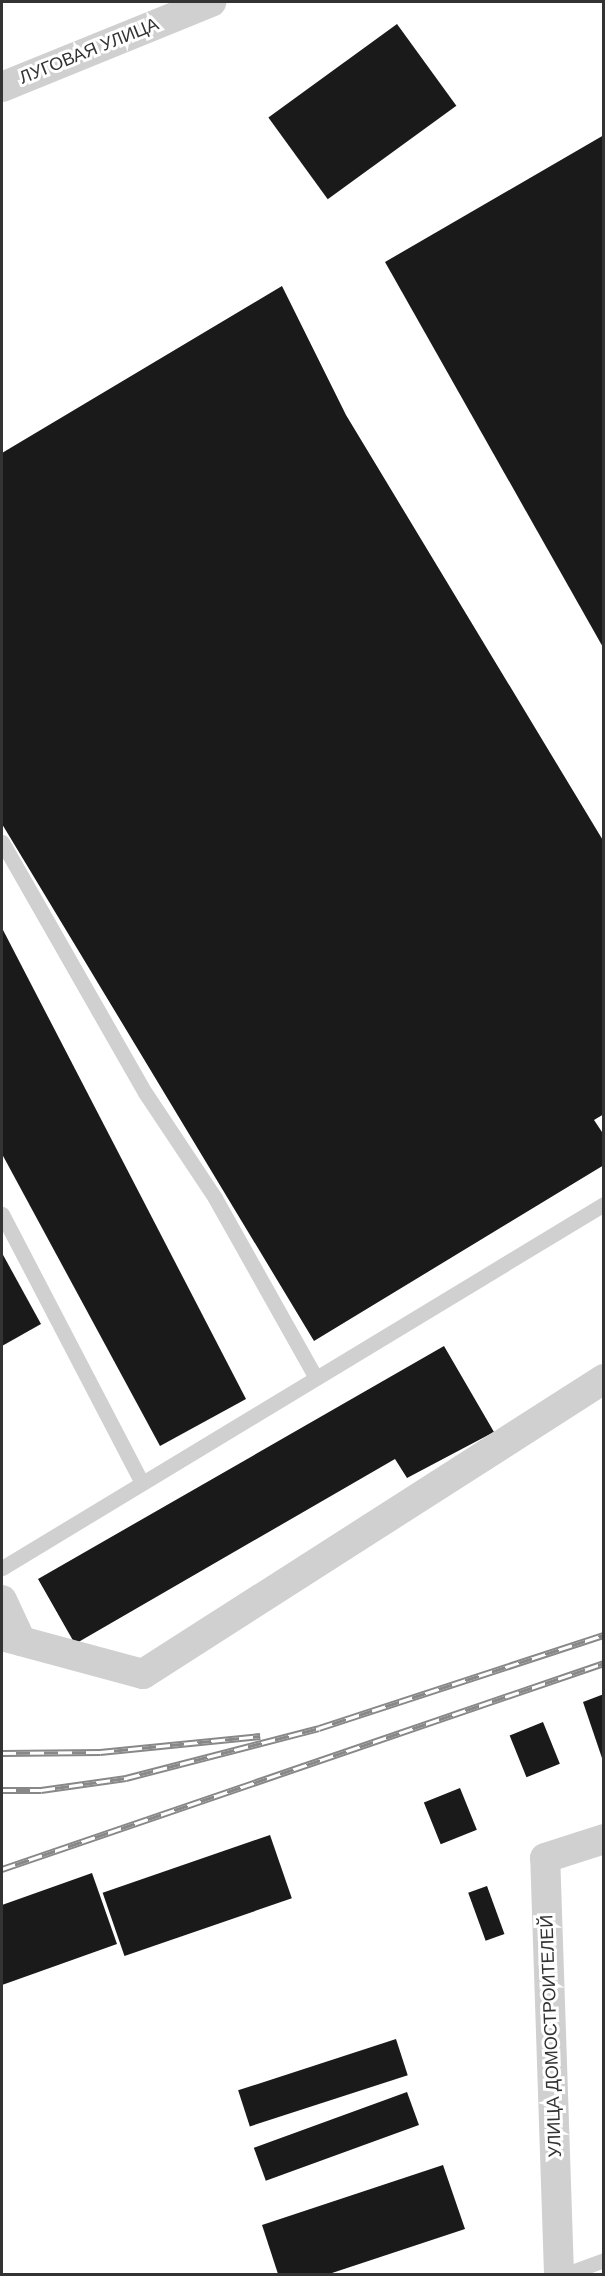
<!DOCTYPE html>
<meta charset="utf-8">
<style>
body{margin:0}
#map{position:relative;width:605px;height:2276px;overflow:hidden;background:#fff;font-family:Helvetica,sans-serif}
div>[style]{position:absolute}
.building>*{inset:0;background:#1a1a1a;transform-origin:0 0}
.lane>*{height:15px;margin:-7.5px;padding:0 7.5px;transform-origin:7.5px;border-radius:7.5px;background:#d0d0d0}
.street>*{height:30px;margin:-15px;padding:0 15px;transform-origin:15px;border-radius:15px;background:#d0d0d0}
.rail>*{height:7px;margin-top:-3.5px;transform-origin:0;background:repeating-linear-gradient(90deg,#fff 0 14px,#888 0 28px);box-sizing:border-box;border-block:2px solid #888}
span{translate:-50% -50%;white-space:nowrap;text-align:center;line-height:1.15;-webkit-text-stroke:6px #fff;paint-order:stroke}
.street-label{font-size:18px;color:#333}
.frame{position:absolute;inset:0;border:3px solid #333;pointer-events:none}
</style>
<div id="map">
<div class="building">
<i style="left:397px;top:24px;width:101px;height:159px;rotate:54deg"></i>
<i style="clip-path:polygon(604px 135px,604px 649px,385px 262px)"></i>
<i style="clip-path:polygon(282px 286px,346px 415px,604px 842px,604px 1114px,594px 1120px,604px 1135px,604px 1165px,314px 1341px,2px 824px,2px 453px)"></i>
<i style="clip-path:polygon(2px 928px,246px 1399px,160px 1446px,2px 1154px)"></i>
<i style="clip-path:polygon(2px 1253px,41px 1324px,2px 1346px)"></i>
<i style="clip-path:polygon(444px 1346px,494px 1432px,407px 1478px,395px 1459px,75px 1644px,38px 1579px)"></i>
<i style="clip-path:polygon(604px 1694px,604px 1761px,603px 1761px,583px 1702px)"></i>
<i style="left:543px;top:1722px;width:45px;height:36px;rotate:68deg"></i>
<i style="left:460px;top:1788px;width:45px;height:39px;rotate:68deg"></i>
<i style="left:270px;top:1835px;width:67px;height:177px;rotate:71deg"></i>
<i style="clip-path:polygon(92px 1873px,117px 1944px,2px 1985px,2px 1905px)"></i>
<i style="left:487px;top:1886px;width:51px;height:20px;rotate:70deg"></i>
<i style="left:396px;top:2039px;width:38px;height:166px;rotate:72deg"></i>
<i style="left:407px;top:2092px;width:35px;height:163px;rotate:70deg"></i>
<i style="clip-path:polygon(443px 2165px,465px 2229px,329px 2274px,278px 2274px,262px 2225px)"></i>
</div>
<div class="lane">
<i style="left:2px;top:842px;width:290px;rotate:60.3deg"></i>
<i style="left:146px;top:1094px;width:125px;rotate:56.4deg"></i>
<i style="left:215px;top:1198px;width:206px;rotate:60.7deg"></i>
<i style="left:2px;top:1214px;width:303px;rotate:62.5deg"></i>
<i style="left:2px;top:1568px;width:703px;rotate:-31.16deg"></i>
<i style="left:566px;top:2274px;width:40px;rotate:-20.2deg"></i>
</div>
<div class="street">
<i style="left:2px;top:87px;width:226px;rotate:-22.1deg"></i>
<i style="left:2px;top:1600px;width:45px;rotate:65.1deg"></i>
<i style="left:2px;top:1636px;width:146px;rotate:15.1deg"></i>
<i style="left:143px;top:1674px;width:547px;rotate:-32.62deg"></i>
<i style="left:559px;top:2274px;width:416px;rotate:-91.9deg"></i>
<i style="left:545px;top:1858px;width:62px;rotate:-17.9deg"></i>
</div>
<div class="rail">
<i style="left:2px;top:1753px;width:98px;rotate:-0.6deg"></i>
<i style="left:100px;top:1752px;width:161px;rotate:-5.7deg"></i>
<i style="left:2px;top:1790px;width:39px"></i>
<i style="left:41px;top:1790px;width:86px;rotate:-8deg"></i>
<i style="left:126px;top:1778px;width:199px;rotate:-14.5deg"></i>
<i style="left:319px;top:1728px;width:300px;rotate:-18.1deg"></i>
<i style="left:2px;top:1869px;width:636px;rotate:-18.89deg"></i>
</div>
<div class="street-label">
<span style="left:89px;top:51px;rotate:-22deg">ЛУГОВАЯ УЛИЦА</span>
<span style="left:551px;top:2036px;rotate:-92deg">УЛИЦА ДОМОСТРОИТЕЛЕЙ</span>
</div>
<div class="frame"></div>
</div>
